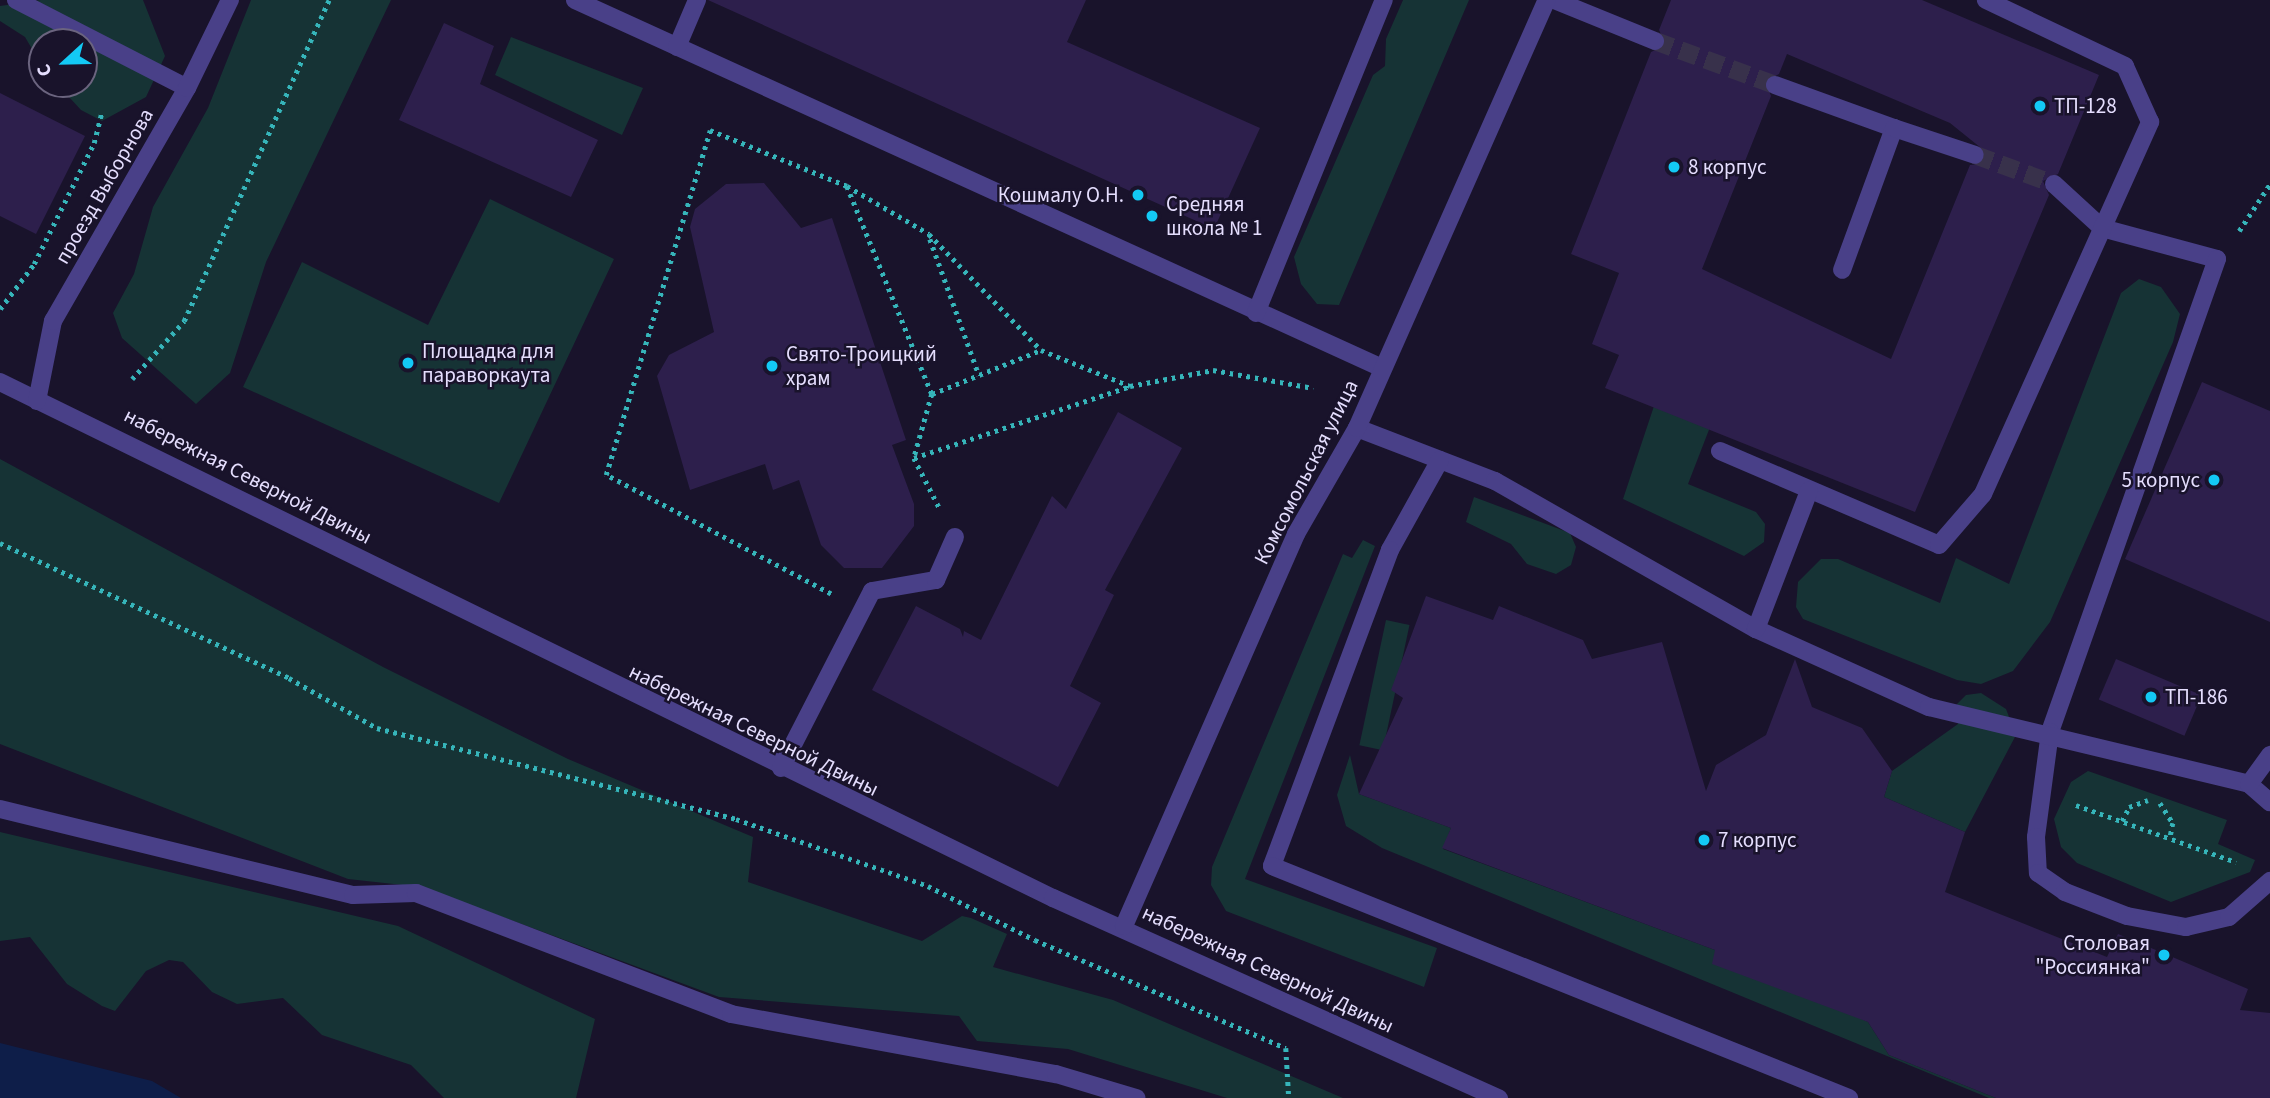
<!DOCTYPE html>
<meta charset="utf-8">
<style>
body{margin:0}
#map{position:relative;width:2270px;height:1098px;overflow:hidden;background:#19132b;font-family:"Source Sans 3",sans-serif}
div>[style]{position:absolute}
.green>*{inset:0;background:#163335;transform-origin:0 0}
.water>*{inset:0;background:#0e1e49}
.building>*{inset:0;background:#2d1f4c;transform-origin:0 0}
.minor-tunnel>*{height:18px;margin-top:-9px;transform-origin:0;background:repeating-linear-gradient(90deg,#38314b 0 18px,transparent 0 27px)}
.path>*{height:4.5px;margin-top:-2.25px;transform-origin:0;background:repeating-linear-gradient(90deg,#36b5ba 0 3.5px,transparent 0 8.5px)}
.minor>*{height:18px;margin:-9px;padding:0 9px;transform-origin:9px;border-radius:9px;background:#494088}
.dots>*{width:19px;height:19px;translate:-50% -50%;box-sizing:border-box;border:4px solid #19132b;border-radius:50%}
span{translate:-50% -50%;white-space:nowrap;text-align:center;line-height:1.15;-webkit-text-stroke:5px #19132b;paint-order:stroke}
.poi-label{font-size:21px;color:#e5defe}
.left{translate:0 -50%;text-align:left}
.right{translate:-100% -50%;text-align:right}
.street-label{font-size:21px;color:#e5defe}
.north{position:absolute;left:28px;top:28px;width:70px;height:70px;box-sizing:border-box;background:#19132b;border:2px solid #6b647f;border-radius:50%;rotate:248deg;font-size:19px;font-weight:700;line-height:28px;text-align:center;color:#e5defe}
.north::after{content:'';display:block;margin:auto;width:24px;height:32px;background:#13c9f5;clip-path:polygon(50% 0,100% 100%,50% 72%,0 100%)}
</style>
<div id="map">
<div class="green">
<i style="clip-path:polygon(41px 0,143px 0,165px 56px,146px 97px,102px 121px,81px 110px,57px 84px,84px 84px,84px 42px,42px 42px,42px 66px,25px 37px,0 21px,0 6px)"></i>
<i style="clip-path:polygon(251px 0,391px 0,266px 262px,230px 373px,196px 404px,122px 338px,113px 313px,134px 274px,153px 207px,208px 108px)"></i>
<i style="clip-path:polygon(1403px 0,1469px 0,1339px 305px,1317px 304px,1301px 284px,1294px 257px,1373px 75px,1385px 66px,1386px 39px)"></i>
<i style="clip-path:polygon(511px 37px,643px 88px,622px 135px,495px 75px)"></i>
<i style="clip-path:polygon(490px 199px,614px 259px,499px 503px,243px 387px,302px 262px,428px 325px)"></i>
<i style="clip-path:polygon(2139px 279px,2161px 287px,2180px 314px,2173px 342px,2050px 622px,2013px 671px,1981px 684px,1957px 680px,1803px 619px,1796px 607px,1798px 582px,1821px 559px,1838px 559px,1940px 603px,1956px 558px,2009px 584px,2121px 293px)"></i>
<i style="clip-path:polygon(1657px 397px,1712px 422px,1688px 484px,1756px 512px,1765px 524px,1764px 542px,1744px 556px,1623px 499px)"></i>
<i style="clip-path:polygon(0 459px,383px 667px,568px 759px,753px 837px,748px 882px,922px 941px,962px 916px,971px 918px,1007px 934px,993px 967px,1113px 1000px,1343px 1098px,1227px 1098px,1068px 1049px,977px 1041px,959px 1016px,719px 997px,421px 887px,348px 879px,0 744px)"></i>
<i style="clip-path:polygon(1474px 497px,1570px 533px,1576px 547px,1571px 565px,1556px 574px,1527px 564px,1511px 544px,1466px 522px)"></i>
<i style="clip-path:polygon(1363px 540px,1375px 546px,1245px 879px,1437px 948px,1424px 987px,1226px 911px,1211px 885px,1212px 867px,1343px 554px,1352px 558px)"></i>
<i style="left:1386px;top:620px;width:24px;height:128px;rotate:12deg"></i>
<i style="clip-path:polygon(1981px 693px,2006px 709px,2016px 735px,1965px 832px,1884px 797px,1892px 771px,1958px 724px,1954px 707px,1966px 695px)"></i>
<i style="clip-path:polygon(1350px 755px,1359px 794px,1451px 828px,1443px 849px,1715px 950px,1868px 1022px,1889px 1055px,1996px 1098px,1989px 1098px,1382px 848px,1346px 826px,1337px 795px)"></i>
<i style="clip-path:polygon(2088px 771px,2227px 820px,2218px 844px,2255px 860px,2250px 872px,2171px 902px,2077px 863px,2061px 847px,2054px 819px,2071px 782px)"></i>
<i style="clip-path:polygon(0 832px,398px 926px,595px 1019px,576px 1098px,444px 1098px,411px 1065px,322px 1035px,283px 998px,237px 1004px,212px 992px,183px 962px,169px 960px,146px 971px,115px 1011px,102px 1006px,67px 984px,30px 937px,0 941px)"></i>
</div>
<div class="water">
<i style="clip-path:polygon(0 1043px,152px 1081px,181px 1098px,0 1098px)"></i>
</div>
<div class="building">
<i style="clip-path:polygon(708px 0,1086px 0,1067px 42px,1260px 128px,1214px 229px)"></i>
<i style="clip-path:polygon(evenodd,1671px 0,1922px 0,2099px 75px,2058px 174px,2043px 181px,2049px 195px,1915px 512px,1605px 388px,1619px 355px,1592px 344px,1619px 273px,1571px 254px,1651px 52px,1666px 45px,1659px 30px,1671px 0,1787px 54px,1950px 123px,1986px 152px,1982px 164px,1970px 165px,1891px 359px,1702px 269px,1771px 96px,1765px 81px,1779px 74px,1787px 54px)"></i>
<i style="clip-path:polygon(444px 23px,494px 46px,480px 84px,598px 140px,571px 197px,399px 120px)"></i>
<i style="clip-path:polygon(0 93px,85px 136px,36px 234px,0 216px)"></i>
<i style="clip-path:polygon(764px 183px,801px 228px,832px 218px,906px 440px,892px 445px,914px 504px,914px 526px,882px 568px,844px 568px,821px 545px,799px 480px,773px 490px,765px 464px,690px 490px,657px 376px,669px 355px,714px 332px,690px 227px,695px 209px,726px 184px)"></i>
<i style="clip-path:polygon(2202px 382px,2270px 411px,2270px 622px,2125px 559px)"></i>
<i style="clip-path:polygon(1118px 412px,1182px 448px,1105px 590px,1114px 595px,1070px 686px,1101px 703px,1058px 787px,872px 690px,916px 606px,960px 629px,963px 637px,964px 631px,981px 640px,1052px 496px,1066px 509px)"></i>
<i style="clip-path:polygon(1426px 596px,1493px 620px,1499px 606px,1583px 640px,1592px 659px,1662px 642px,1706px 791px,1716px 765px,1766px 735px,1795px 659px,1812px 707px,1862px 728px,1892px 771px,1884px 797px,1965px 832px,1945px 892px,2107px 957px,2118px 934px,2248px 989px,2240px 1010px,2270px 1013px,2270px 1098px,1996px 1098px,1889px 1055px,1868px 1022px,1712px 964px,1715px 950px,1442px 848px,1451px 828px,1359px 794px,1403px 698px,1391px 690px)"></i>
<i style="left:2116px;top:659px;width:93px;height:44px;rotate:23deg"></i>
</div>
<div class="minor-tunnel">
<i style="left:1655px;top:41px;width:128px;rotate:20.1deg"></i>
<i style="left:1975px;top:155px;width:84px;rotate:20.2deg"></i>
</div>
<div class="path">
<i style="left:847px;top:186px;width:225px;rotate:67.8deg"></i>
<i style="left:932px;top:394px;width:66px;rotate:105.7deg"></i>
<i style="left:914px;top:458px;width:228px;rotate:-18.4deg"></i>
<i style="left:1130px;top:386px;width:85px;rotate:-10.9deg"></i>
<i style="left:1213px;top:370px;width:102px;rotate:10.2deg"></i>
<i style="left:2239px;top:231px;width:56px;rotate:-56.6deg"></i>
<i style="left:930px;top:239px;width:145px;rotate:70.2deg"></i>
<i style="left:0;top:309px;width:56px;rotate:-52.9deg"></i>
<i style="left:34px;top:264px;width:135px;rotate:-63.6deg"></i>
<i style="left:94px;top:143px;width:32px;rotate:-76deg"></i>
<i style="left:132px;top:379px;width:78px;rotate:-48.1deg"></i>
<i style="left:184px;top:321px;width:352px;rotate:-65.7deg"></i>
<i style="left:932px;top:394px;width:118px;rotate:-22deg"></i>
<i style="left:914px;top:458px;width:55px;rotate:63deg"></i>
<i style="left:0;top:543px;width:319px;rotate:25deg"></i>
<i style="left:289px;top:678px;width:101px;rotate:29.6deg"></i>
<i style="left:377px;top:728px;width:370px;rotate:14.2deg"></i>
<i style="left:736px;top:819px;width:203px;rotate:19.2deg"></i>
<i style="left:928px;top:886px;width:120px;rotate:26.8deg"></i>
<i style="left:1035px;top:940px;width:273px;rotate:23.3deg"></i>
<i style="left:1286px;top:1048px;width:50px;rotate:86.6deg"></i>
<i style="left:831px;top:594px;width:255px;rotate:-152.1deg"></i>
<i style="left:606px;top:475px;width:360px;rotate:-73.2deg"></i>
<i style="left:710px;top:130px;width:148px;rotate:22.2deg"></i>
<i style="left:847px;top:186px;width:95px;rotate:30.3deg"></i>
<i style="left:929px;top:234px;width:161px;rotate:46deg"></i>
<i style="left:1041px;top:350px;width:96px;rotate:22deg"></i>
<i style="left:2160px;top:803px;width:24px;rotate:57deg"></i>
<i style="left:2173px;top:823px;width:16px;rotate:101deg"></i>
<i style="left:2076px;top:805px;width:170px;rotate:19.6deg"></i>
<i style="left:2122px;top:821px;width:16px;rotate:-63deg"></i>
<i style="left:2129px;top:807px;width:20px;rotate:-20deg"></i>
</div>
<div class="minor">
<i style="left:16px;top:0;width:192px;rotate:27.2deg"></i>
<i style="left:575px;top:0;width:887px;rotate:24.51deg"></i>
<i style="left:1554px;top:0;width:109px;rotate:22.1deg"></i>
<i style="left:677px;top:47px;width:51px;rotate:-66.9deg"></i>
<i style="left:1775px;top:85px;width:127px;rotate:19.9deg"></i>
<i style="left:1894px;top:128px;width:151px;rotate:110.1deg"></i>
<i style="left:1894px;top:128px;width:85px;rotate:18.4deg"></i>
<i style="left:2054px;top:184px;width:65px;rotate:42.5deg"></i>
<i style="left:2102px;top:228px;width:119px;rotate:15.1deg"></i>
<i style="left:2217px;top:259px;width:502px;rotate:109.45deg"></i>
<i style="left:2050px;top:732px;width:106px;rotate:97.6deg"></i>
<i style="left:2036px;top:837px;width:36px;rotate:87deg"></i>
<i style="left:2038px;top:873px;width:33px;rotate:35deg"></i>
<i style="left:2065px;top:892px;width:66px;rotate:21.2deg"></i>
<i style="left:2127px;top:916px;width:60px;rotate:10.6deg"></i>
<i style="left:2186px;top:927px;width:44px;rotate:-13.1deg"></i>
<i style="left:2229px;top:917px;width:55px;rotate:-41.3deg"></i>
<i style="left:1256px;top:313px;width:338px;rotate:-67.8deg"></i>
<i style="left:0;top:382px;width:1173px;rotate:26.11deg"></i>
<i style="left:1053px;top:898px;width:489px;rotate:24.2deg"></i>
<i style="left:37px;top:401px;width:82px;rotate:-78.7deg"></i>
<i style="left:53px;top:321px;width:269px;rotate:-60.1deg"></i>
<i style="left:187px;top:88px;width:98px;rotate:-64deg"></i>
<i style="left:1357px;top:428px;width:148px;rotate:21deg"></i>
<i style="left:1495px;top:481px;width:300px;rotate:29.6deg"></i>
<i style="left:1756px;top:629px;width:190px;rotate:24.3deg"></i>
<i style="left:1929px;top:707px;width:329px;rotate:13.5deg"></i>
<i style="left:2249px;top:784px;width:28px;rotate:41deg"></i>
<i style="left:1720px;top:451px;width:238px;rotate:23.2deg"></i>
<i style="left:1939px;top:545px;width:67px;rotate:-49.2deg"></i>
<i style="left:1983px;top:494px;width:408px;rotate:-65.8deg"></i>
<i style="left:2150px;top:122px;width:61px;rotate:-114.1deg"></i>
<i style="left:2125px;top:66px;width:154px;rotate:-154.6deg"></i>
<i style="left:1440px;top:460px;width:103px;rotate:119.1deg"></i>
<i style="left:1390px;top:550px;width:337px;rotate:110.5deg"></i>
<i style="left:1272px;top:866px;width:622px;rotate:21.9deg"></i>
<i style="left:1756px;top:629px;width:148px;rotate:-69deg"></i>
<i style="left:781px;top:768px;width:199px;rotate:-62.8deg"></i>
<i style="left:872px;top:591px;width:65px;rotate:-9.8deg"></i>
<i style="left:936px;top:580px;width:47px;rotate:-66.2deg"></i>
<i style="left:2249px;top:784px;width:36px;rotate:-54deg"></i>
<i style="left:0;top:809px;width:363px;rotate:13.7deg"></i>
<i style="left:353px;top:895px;width:63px;rotate:-1.8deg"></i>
<i style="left:416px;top:893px;width:337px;rotate:21deg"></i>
<i style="left:731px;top:1014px;width:330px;rotate:10.5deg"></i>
<i style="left:1056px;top:1074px;width:84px;rotate:16.7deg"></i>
<i style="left:1124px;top:926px;width:428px;rotate:-66.3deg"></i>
<i style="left:1296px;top:534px;width:122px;rotate:-60.1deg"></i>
<i style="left:1357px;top:428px;width:468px;rotate:-66.1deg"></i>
</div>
<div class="dots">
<i style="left:2040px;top:106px;background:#13c9f5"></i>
<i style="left:1674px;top:167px;background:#13c9f5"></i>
<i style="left:1138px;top:195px;background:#13c9f5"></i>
<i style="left:1152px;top:216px;background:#13c9f5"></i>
<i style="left:408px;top:363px;background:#13c9f5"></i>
<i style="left:772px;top:366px;background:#13c9f5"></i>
<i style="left:2214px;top:480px;background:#13c9f5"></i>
<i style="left:2151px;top:697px;background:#13c9f5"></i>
<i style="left:1704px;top:840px;background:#13c9f5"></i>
<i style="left:2164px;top:955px;background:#13c9f5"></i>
</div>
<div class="poi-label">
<span class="left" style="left:2054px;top:106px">ТП-128</span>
<span class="left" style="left:1688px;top:167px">8 корпус</span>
<span class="right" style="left:1124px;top:195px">Кошмалу О.Н.</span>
<span class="left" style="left:1166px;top:216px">Средняя<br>школа № 1</span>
<span class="left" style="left:422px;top:363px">Площадка для<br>параворкаута</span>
<span class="left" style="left:786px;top:366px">Свято-Троицкий<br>храм</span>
<span class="right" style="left:2200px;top:480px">5 корпус</span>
<span class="left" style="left:2165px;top:697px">ТП-186</span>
<span class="left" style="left:1718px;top:840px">7 корпус</span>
<span class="right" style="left:2150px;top:955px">Столовая<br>"Россиянка"</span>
</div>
<div class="street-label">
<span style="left:104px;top:186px;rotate:-60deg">проезд Выборнова</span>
<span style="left:1306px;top:472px;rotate:-63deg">Комсомольская улица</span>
<span style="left:248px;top:476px;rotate:27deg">набережная Северной Двины</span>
<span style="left:754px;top:730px;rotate:26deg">набережная Северной Двины</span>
<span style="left:1268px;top:969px;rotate:25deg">набережная Северной Двины</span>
</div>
<div class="north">С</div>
</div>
